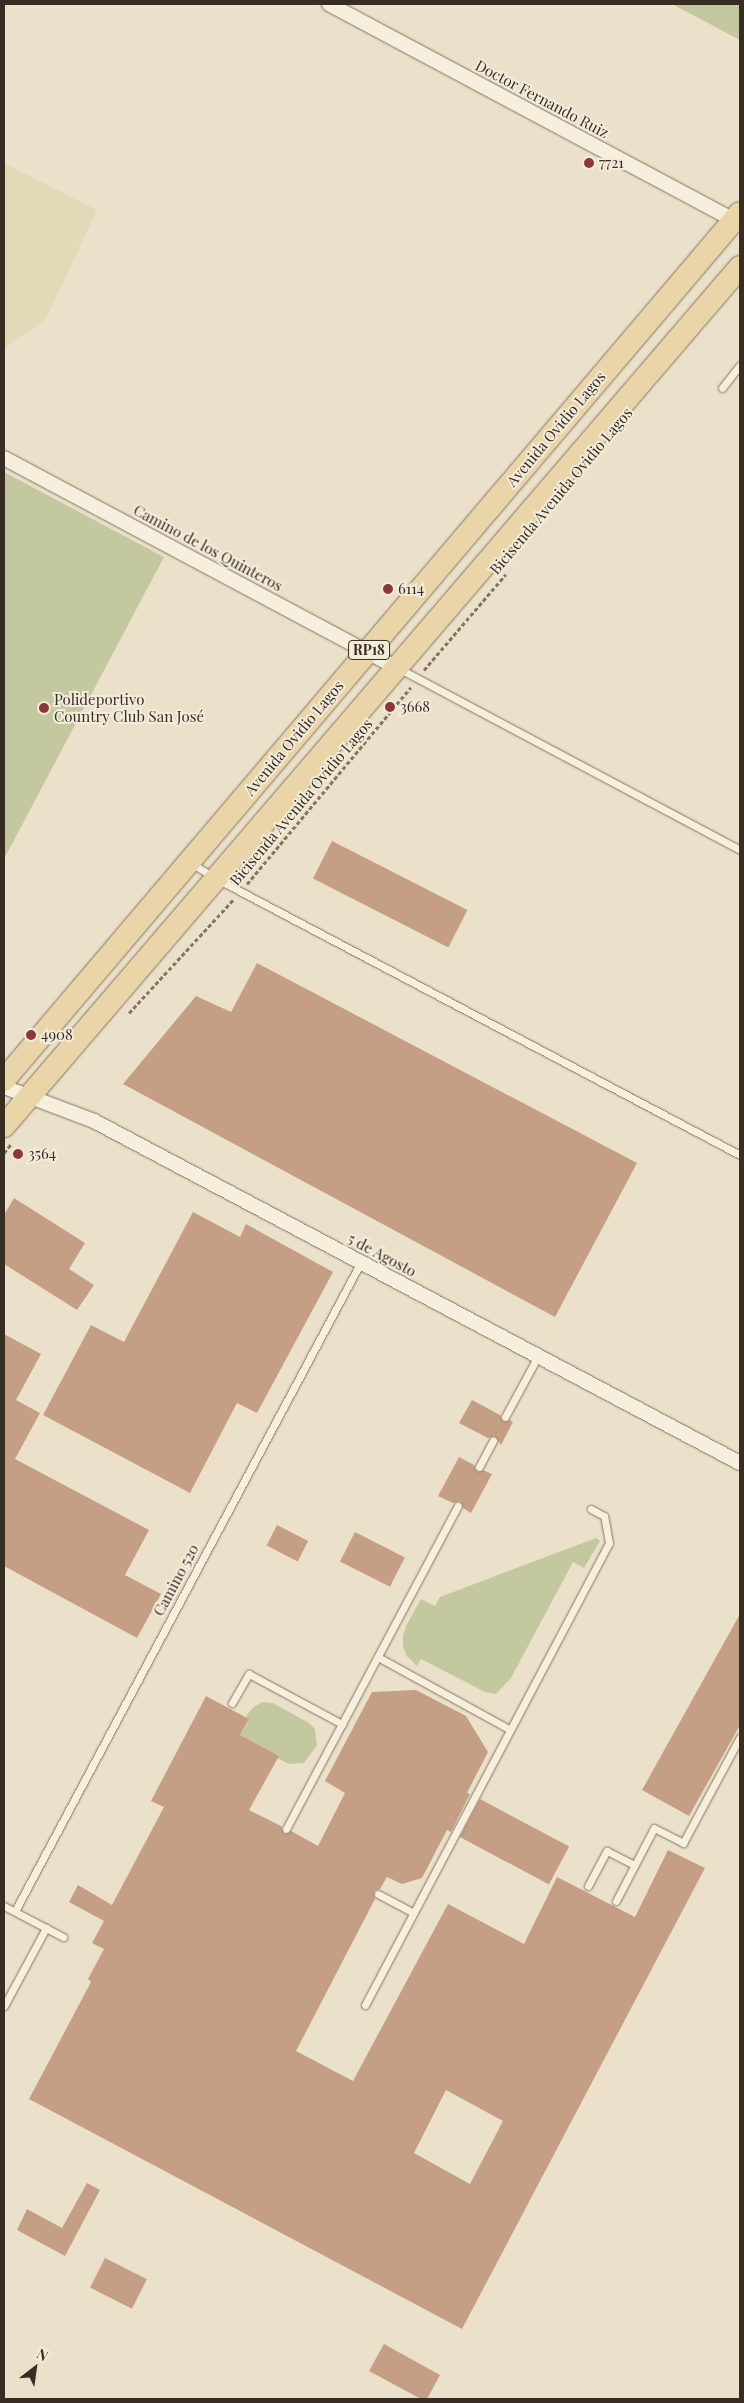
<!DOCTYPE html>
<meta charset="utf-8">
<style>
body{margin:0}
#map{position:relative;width:744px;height:2403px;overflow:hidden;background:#ebe1cb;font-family:"Playfair Display",serif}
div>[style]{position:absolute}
.farmland>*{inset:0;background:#e0dab9}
.green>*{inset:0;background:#c4c89f}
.building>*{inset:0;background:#c59f85;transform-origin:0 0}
.path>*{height:3px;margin-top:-1.5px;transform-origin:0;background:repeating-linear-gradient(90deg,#867561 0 4px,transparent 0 6.5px)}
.roads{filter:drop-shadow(0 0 1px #867561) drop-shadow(0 0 1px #867561)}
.lane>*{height:7px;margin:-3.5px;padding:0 3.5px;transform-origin:3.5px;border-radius:3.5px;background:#f6efde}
.street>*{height:14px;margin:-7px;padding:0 7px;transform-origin:7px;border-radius:7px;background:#f6efde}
.primary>*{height:22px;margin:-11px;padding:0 11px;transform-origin:11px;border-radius:11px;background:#e9d5a8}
.dots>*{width:14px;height:14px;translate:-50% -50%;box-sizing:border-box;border:2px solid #f3ecda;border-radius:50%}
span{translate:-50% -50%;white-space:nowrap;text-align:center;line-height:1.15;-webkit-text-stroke:4px #f3ecda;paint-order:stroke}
.shield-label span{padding:1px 4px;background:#f3ecda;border:1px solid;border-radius:4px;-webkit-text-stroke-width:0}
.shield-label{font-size:14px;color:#382d22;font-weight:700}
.street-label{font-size:15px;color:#382d22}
.poi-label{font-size:15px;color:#382d22}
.left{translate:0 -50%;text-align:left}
.frame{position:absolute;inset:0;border:5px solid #382d22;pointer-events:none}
.north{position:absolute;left:10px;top:2343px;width:50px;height:50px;-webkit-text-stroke:4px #f3ecda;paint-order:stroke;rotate:30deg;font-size:14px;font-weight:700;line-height:20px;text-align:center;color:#382d22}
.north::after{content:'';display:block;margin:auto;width:18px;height:22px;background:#382d22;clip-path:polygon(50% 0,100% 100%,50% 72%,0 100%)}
</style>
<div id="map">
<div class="farmland">
<i style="clip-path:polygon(4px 163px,97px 210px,46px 319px,4px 348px)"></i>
</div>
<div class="green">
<i style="clip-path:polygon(672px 4px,740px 4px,740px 40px)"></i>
<i style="clip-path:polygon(4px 472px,164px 557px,4px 859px)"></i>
<i style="clip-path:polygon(596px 1538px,600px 1541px,584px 1568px,573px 1562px,511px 1678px,496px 1694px,485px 1692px,421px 1659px,417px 1666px,407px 1656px,403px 1647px,403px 1636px,406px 1626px,421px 1599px,435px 1606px,440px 1597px)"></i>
<i style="clip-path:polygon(263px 1702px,273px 1703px,309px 1723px,315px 1729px,317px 1745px,304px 1763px,289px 1764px,277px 1758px,278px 1756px,240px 1735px,249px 1720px,246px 1717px,249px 1712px,255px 1706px)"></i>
</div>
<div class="building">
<i style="left:332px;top:841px;width:152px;height:42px;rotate:27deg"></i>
<i style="clip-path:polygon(257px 963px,637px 1163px,555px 1317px,123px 1084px,196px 996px,231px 1012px)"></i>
<i style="clip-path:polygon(14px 1198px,85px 1243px,69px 1269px,94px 1285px,77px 1310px,4px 1264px,4px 1215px)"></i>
<i style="clip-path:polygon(193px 1212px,240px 1237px,246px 1224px,333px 1272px,257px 1413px,237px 1403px,190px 1493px,43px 1415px,91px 1325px,124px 1342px)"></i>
<i style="clip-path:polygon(4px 1334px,41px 1354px,16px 1400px,40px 1413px,15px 1459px,149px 1530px,125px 1575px,161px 1594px,137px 1638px,4px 1566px)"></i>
<i style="clip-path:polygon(472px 1400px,500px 1415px,503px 1422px,509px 1420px,513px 1422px,501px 1445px,495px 1436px,488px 1438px,459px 1423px)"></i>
<i style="clip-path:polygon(459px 1457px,474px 1465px,477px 1472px,483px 1470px,492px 1474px,471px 1513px,463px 1508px,460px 1501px,453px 1503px,438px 1496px)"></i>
<i style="left:277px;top:1525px;width:35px;height:23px;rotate:27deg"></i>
<i style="left:355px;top:1532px;width:56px;height:33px;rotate:27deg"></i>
<i style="clip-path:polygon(740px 1614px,740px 1725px,689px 1816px,642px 1790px)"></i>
<i style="clip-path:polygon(evenodd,416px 1690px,466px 1716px,488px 1752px,467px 1793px,470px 1794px,451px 1832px,447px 1830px,422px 1878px,402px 1884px,387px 1877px,380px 1889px,374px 1891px,375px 1899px,296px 2051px,353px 2081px,448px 1904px,524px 1944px,557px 1877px,635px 1917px,668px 1850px,705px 1868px,462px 2329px,29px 2099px,91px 1982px,88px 1979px,104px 1949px,92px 1943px,104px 1921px,69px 1902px,78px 1885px,112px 1905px,164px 1807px,151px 1801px,206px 1696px,249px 1719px,240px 1735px,279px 1756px,249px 1810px,281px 1826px,284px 1834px,291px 1831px,318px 1846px,345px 1793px,325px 1781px,372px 1692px,416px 1690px,446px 2090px,503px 2121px,470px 2184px,414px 2153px,446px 2090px)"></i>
<i style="left:480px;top:1799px;width:101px;height:43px;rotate:28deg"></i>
<i style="clip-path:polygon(87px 2183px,100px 2190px,65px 2256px,17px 2230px,27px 2209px,62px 2228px)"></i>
<i style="left:105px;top:2258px;width:47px;height:33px;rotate:27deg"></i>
<i style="clip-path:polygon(384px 2344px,440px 2375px,427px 2399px,421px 2399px,369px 2371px)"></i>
</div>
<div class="path">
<i style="left:424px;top:670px;width:126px;rotate:-49.5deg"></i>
<i style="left:247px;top:884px;width:256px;rotate:-50.2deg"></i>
<i style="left:129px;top:1013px;width:154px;rotate:-47.4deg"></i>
<i style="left:4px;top:1153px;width:11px;rotate:-52deg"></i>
</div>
<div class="roads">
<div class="lane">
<i style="left:722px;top:388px;width:29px;rotate:-52deg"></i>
<i style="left:400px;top:669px;width:385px;rotate:28deg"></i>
<i style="left:191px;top:863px;width:31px;rotate:32deg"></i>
<i style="left:217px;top:879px;width:591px;rotate:27.82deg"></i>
<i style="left:505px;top:1417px;width:69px;rotate:-61.6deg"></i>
<i style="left:479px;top:1467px;width:30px;rotate:-62deg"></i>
<i style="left:378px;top:1657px;width:149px;rotate:28.8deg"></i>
<i style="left:232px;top:1703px;width:34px;rotate:-60deg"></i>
<i style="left:249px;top:1674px;width:106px;rotate:28.3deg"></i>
<i style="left:286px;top:1829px;width:366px;rotate:-62deg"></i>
<i style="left:588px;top:1886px;width:40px;rotate:-62deg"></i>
<i style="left:607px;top:1851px;width:31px;rotate:27deg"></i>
<i style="left:378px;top:1894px;width:40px;rotate:28deg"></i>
<i style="left:616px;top:1901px;width:82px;rotate:-62.5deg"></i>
<i style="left:654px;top:1828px;width:33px;rotate:27deg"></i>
<i style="left:683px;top:1843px;width:120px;rotate:-61.7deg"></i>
<i style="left:4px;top:1906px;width:67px;rotate:27.7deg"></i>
<i style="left:15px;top:1911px;width:735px;rotate:-61.94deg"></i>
<i style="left:365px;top:2005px;width:522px;rotate:-62.16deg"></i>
<i style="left:609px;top:1543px;width:27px;rotate:-100deg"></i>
<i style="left:604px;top:1516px;width:15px;rotate:-152deg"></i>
<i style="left:4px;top:2006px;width:89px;rotate:-61.7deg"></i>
</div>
<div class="street">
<i style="left:329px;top:4px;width:466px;rotate:28.1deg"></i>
<i style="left:4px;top:458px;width:446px;rotate:28.1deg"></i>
<i style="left:4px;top:1087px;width:96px;rotate:20.7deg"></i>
<i style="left:94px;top:1121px;width:731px;rotate:27.9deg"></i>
</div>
<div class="primary">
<i style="left:4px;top:1080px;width:1137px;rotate:-49.67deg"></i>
<i style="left:4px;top:1126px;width:1131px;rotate:-49.41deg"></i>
</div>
</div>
<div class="dots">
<i style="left:589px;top:163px;background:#8f3637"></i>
<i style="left:388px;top:589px;background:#8f3637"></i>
<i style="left:390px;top:707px;background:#8f3637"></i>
<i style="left:44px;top:708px;background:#8f3637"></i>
<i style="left:31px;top:1035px;background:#8f3637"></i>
<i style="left:18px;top:1154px;background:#8f3637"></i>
</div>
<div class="shield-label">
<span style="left:369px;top:650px">RP18</span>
</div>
<div class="street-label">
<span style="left:542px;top:99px;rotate:28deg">Doctor Fernando Ruiz</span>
<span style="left:556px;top:429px;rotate:-50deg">Avenida Ovidio Lagos</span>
<span style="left:561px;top:491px;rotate:-50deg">Bicisenda Avenida Ovidio Lagos</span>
<span style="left:208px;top:548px;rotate:28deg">Camino de los Quinteros</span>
<span style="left:294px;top:738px;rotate:-50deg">Avenida Ovidio Lagos</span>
<span style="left:301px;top:802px;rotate:-50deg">Bicisenda Avenida Ovidio Lagos</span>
<span style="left:382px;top:1255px;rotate:28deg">5 de Agosto</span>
<span style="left:176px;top:1580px;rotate:-62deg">Camino 520</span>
</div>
<div class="poi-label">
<span class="left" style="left:599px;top:163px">7721</span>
<span class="left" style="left:398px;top:589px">6114</span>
<span class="left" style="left:54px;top:708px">Polideportivo<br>Country Club San José</span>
<span class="left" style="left:400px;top:707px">3668</span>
<span class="left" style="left:41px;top:1035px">4908</span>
<span class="left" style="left:28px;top:1154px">3564</span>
</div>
<div class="frame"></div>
<div class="north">N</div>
</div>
